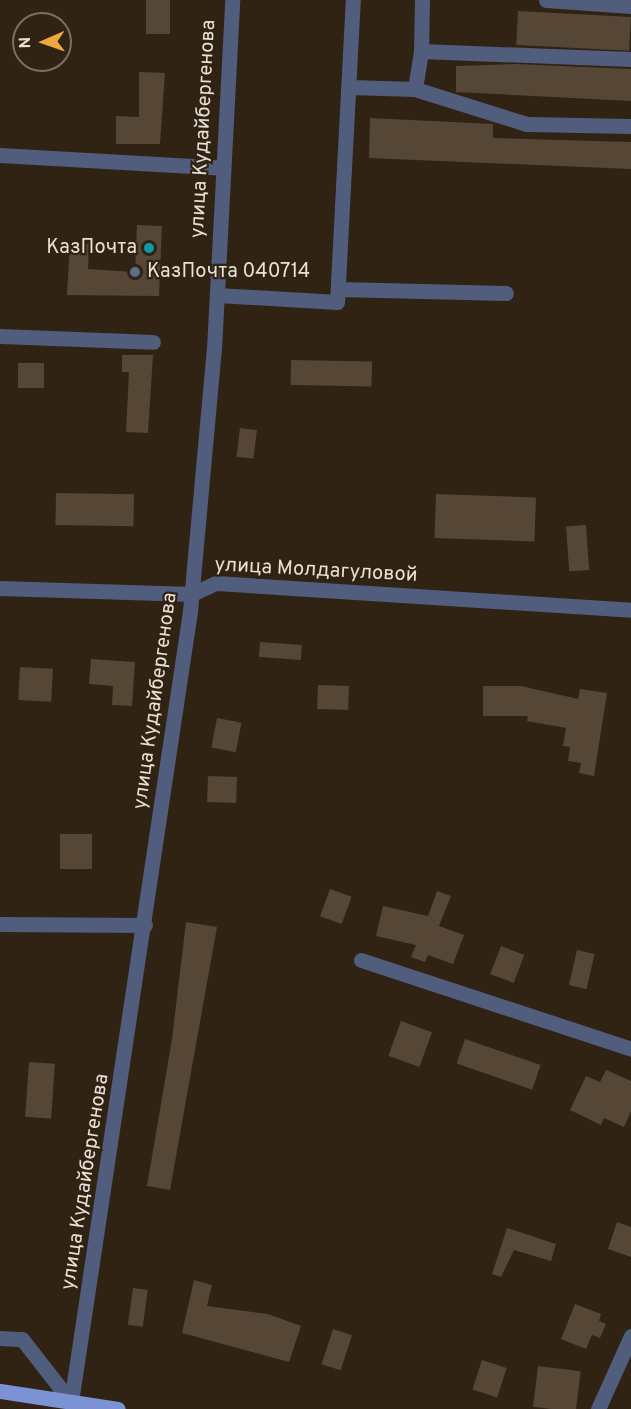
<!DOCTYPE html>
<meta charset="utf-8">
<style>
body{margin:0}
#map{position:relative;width:631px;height:1409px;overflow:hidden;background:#302314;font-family:Overpass,sans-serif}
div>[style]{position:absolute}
.building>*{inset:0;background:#554635;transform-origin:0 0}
.minor>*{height:15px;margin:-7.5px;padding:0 7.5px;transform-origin:7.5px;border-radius:7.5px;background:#515d7d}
.major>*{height:15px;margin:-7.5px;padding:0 7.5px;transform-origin:7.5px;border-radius:7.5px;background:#7b93d5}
.dots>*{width:16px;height:16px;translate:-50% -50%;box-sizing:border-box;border:3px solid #302314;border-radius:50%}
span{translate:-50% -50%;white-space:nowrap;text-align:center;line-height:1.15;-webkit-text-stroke:4.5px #302314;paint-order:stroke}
.street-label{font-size:20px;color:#e9e0d6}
.poi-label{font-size:20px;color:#e9e0d6}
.right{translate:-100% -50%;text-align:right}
.left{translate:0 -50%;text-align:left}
.north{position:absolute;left:12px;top:12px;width:60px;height:60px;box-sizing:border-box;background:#302314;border:2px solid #7a6f62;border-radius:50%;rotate:268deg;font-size:16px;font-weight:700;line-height:24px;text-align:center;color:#e9e0d6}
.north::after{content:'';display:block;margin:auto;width:21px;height:27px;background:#eea83c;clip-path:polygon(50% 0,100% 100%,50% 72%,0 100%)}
</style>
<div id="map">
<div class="building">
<i style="left:146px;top:0;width:24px;height:34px"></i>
<i style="left:518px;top:11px;width:113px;height:34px;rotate:3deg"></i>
<i style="clip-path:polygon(516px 64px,631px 69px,631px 101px,456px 92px,456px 66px)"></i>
<i style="clip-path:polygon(139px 72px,165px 73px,160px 144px,116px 144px,116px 116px,139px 117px)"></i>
<i style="clip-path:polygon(370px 118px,493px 124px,493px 138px,631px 142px,631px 169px,369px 158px)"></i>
<i style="clip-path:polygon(137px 225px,162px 226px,159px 296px,67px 295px,70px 243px,89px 244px,88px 269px,135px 272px)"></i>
<i style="clip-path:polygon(122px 355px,153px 355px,148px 433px,126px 432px,129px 372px,122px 372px)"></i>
<i style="left:291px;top:360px;width:81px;height:25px;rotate:1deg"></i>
<i style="left:18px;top:363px;width:26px;height:25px"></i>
<i style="left:240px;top:428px;width:17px;height:29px;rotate:7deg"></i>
<i style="left:56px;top:493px;width:78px;height:32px;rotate:1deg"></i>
<i style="left:436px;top:494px;width:100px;height:44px;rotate:2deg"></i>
<i style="left:586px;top:525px;width:45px;height:20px;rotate:86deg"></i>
<i style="left:260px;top:642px;width:42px;height:15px;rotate:4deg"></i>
<i style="clip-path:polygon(91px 659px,135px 662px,132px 706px,112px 705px,113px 686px,89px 684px)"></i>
<i style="left:20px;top:667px;width:33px;height:33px;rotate:3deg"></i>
<i style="left:318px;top:685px;width:31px;height:24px;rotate:2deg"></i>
<i style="clip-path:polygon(483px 686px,521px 686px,578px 699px,580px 689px,607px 693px,594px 776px,579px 773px,581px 763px,568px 761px,570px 747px,563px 746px,566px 728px,527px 721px,528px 716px,483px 716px)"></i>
<i style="left:217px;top:718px;width:25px;height:30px;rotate:11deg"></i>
<i style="left:208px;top:776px;width:29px;height:26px;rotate:2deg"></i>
<i style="left:60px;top:834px;width:32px;height:35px"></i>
<i style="left:330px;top:889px;width:23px;height:29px;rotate:20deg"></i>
<i style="clip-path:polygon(437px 891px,451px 896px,439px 926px,464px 935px,453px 964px,428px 955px,425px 962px,411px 957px,416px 945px,376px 936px,383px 906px,428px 916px)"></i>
<i style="clip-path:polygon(186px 922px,217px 927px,170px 1190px,147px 1186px,172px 1039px)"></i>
<i style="left:501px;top:946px;width:25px;height:30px;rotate:21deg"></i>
<i style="left:577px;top:950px;width:18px;height:36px;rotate:13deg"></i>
<i style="left:401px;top:1021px;width:33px;height:37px;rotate:20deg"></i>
<i style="left:465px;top:1039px;width:80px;height:26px;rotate:19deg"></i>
<i style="left:29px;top:1062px;width:26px;height:55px;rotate:4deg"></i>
<i style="clip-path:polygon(606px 1070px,631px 1081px,631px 1111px,624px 1127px,604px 1118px,601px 1125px,570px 1110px,586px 1076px,600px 1082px)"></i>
<i style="clip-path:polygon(617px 1222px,631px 1227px,631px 1257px,608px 1249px)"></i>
<i style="clip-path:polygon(507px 1228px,556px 1244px,551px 1261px,514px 1250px,501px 1277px,492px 1274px)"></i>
<i style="clip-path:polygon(194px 1280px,212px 1285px,207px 1306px,268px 1314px,301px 1326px,289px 1362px,182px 1333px)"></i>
<i style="left:133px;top:1288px;width:15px;height:37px;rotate:8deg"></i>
<i style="clip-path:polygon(575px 1304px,601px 1314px,599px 1321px,606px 1324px,600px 1338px,592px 1335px,586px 1349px,561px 1339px)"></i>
<i style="left:333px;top:1329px;width:20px;height:37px;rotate:18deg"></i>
<i style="left:482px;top:1360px;width:26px;height:31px;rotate:18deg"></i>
<i style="left:538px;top:1366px;width:43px;height:41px;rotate:7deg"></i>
</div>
<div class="minor">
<i style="left:422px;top:0;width:51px;rotate:91.1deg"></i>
<i style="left:421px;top:51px;width:210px;rotate:2.2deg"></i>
<i style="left:546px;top:0;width:85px;rotate:4deg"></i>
<i style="left:349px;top:87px;width:66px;rotate:1.7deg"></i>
<i style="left:415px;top:89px;width:117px;rotate:17.4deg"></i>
<i style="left:527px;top:124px;width:104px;rotate:1.1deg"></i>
<i style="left:415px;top:89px;width:38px;rotate:-81deg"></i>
<i style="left:0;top:155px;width:223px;rotate:3.3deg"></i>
<i style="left:338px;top:289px;width:168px;rotate:1.4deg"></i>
<i style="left:217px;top:295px;width:120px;rotate:3.3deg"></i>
<i style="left:337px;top:302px;width:302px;rotate:-87deg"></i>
<i style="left:0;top:336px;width:153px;rotate:2.2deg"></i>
<i style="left:0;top:588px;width:192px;rotate:1.8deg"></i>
<i style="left:192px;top:594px;width:26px;rotate:-25deg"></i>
<i style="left:216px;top:583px;width:416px;rotate:3.7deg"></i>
<i style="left:0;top:924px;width:145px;rotate:0.4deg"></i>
<i style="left:361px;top:960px;width:284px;rotate:18.2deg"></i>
<i style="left:0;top:1338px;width:22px;rotate:3deg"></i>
<i style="left:22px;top:1339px;width:80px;rotate:52.1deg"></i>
<i style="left:71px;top:1402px;width:800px;rotate:-81.44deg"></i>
<i style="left:190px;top:611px;width:263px;rotate:-84.8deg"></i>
<i style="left:214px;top:349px;width:349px;rotate:-87deg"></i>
<i style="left:598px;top:1409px;width:80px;rotate:-65.7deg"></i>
</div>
<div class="major">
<i style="left:0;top:1391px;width:119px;rotate:8.7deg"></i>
</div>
<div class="dots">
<i style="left:149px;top:248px;background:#0f9aa8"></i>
<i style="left:135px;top:272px;background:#5c6f8a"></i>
</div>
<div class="street-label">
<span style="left:204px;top:129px;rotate:-87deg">улица Кудайбергенова</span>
<span style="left:316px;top:571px;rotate:3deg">улица Молдагуловой</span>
<span style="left:156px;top:701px;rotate:-82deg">улица Кудайбергенова</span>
<span style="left:86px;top:1182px;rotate:-81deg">улица Кудайбергенова</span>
</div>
<div class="poi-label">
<span class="right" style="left:137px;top:248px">КазПочта</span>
<span class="left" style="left:147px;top:272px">КазПочта 040714</span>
</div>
<div class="north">N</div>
</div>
